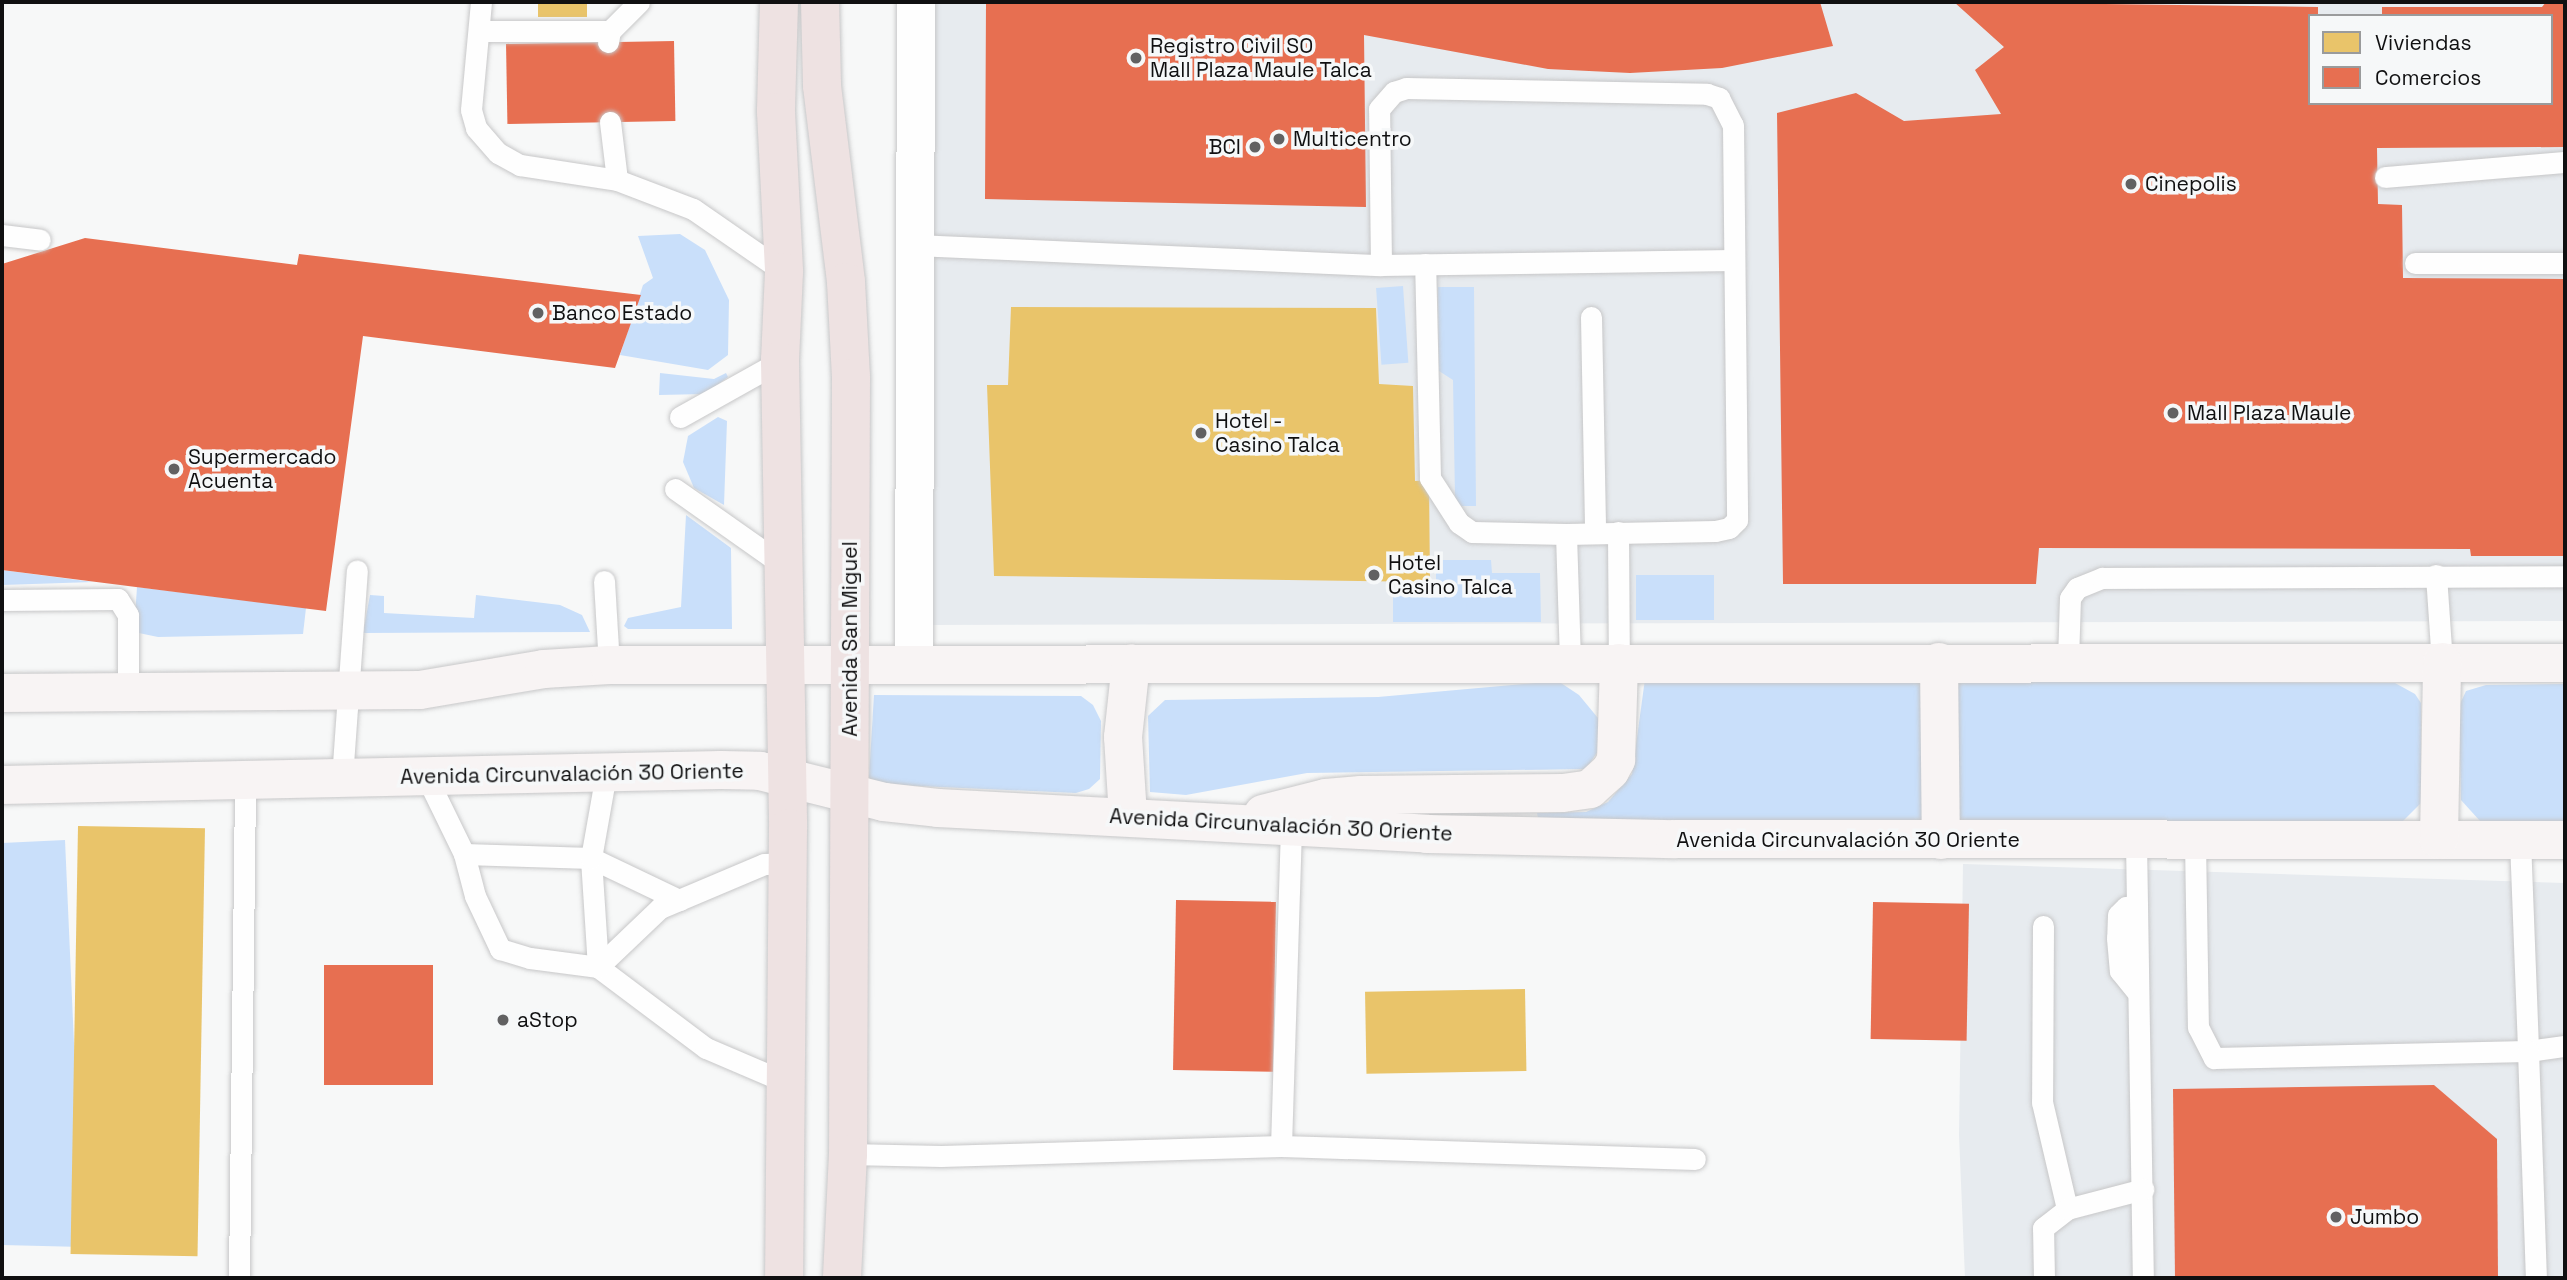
<!DOCTYPE html>
<meta charset="utf-8">
<style>
body{margin:0}
#map{position:relative;width:2567px;height:1280px;overflow:hidden;background:#f7f8f8;font-family:"Space Grotesk",sans-serif}
div>[style]{position:absolute}
.built>*{inset:0;background:#e7ebef}
.green>*{inset:0;background:#c9dffa;transform-origin:0 0}
.homes>*{inset:0;background:#e9c46a;transform-origin:0 0}
.shops>*{inset:0;background:#e76f51;transform-origin:0 0}
.roads{filter:drop-shadow(0 0 2px #c7c7c8) drop-shadow(0 0 2px #c7c7c8)}
.service>*{height:21px;margin:-10.5px;padding:0 10.5px;transform-origin:10.5px;border-radius:10.5px;background:#fefefe}
.minor>*{height:38px;margin:-19px;padding:0 19px;transform-origin:19px;border-radius:19px;background:#fefefe}
.secondary>*{height:38px;margin:-19px;padding:0 19px;transform-origin:19px;border-radius:19px;background:#f8f4f4}
.trunk>*{height:38px;margin:-19px;padding:0 19px;transform-origin:19px;border-radius:19px;background:#eee2e2}
.dots>*{width:19px;height:19px;translate:-50% -50%;box-sizing:border-box;border:4px solid #f6f8f9;border-radius:50%}
span{translate:-50% -50%;white-space:nowrap;text-align:center;line-height:1.15;-webkit-text-stroke:7px #f6f8f9;paint-order:stroke}
.poi-label{font-size:21px;color:#101011}
.left{translate:0 -50%;text-align:left}
.right{translate:-100% -50%;text-align:right}
.street-label{font-size:21px;color:#101011}
.frame{position:absolute;inset:0;border:4px solid #101011;pointer-events:none}
.legend{position:absolute;left:2308px;top:14px;width:245px;height:91px;box-sizing:border-box;background:#f6f8f9;border:2px solid #9a9b9c;margin:0;padding:9px 12px;list-style:none;font-size:21px;color:#101011}
.legend li{display:flex;align-items:center;gap:14px;height:35px}
.legend b{width:35px;border:2px solid #9a9b9c}
</style>
<div id="map">
<div class="built">
<i style="clip-path:polygon(evenodd,930px 2px,2565px 2px,2565px 621px,924px 625px,930px 2px,2310px 16px,2551px 16px,2551px 103px,2310px 103px,2310px 16px)"></i>
<i style="clip-path:polygon(1963px 864px,2565px 883px,2565px 1278px,1965px 1278px,1959px 1135px)"></i>
</div>
<div class="green">
<i style="clip-path:polygon(680px 234px,705px 250px,729px 300px,728px 355px,708px 370px,620px 355px,643px 285px,653px 278px,638px 236px)"></i>
<i style="left:1403px;top:286px;width:77px;height:27px;rotate:86deg"></i>
<i style="clip-path:polygon(1438px 287px,1474px 287px,1476px 506px,1460px 506px,1455px 498px,1453px 380px,1439px 371px)"></i>
<i style="clip-path:polygon(660px 373px,714px 379px,726px 373px,728px 377px,705px 394px,659px 395px)"></i>
<i style="clip-path:polygon(718px 417px,727px 421px,724px 505px,694px 488px,683px 462px,688px 436px)"></i>
<i style="clip-path:polygon(686px 515px,731px 548px,732px 629px,628px 629px,624px 626px,628px 618px,681px 607px)"></i>
<i style="clip-path:polygon(1436px 560px,1491px 560px,1492px 573px,1540px 573px,1541px 622px,1393px 622px,1393px 589px,1436px 588px)"></i>
<i style="clip-path:polygon(2px 570px,93px 582px,2px 585px)"></i>
<i style="left:1714px;top:575px;width:45px;height:78px;rotate:90deg"></i>
<i style="clip-path:polygon(137px 587px,306px 608px,303px 634px,158px 637px,134px 632px)"></i>
<i style="clip-path:polygon(370px 595px,384px 596px,384px 613px,474px 618px,476px 595px,560px 605px,582px 615px,590px 632px,363px 633px)"></i>
<i style="clip-path:polygon(1645px 679px,2395px 683px,2415px 694px,2421px 703px,2421px 803px,2403px 821px,1539px 823px,1537px 813px,1586px 812px,1608px 802px,1632px 774px)"></i>
<i style="clip-path:polygon(1558px 681px,1579px 695px,1598px 718px,1600px 748px,1586px 769px,1307px 773px,1186px 795px,1150px 792px,1148px 716px,1165px 700px,1378px 697px)"></i>
<i style="clip-path:polygon(2565px 684px,2565px 822px,2480px 821px,2461px 800px,2459px 706px,2466px 691px,2486px 685px)"></i>
<i style="clip-path:polygon(874px 695px,1081px 696px,1093px 705px,1101px 721px,1100px 779px,1089px 789px,1076px 793px,873px 784px,869px 777px)"></i>
<i style="clip-path:polygon(65px 840px,83px 1247px,2px 1245px,2px 843px)"></i>
</div>
<div class="homes">
<i style="left:538px;top:2px;width:49px;height:15px"></i>
<i style="clip-path:polygon(1011px 307px,1376px 308px,1379px 384px,1413px 386px,1415px 481px,1429px 480px,1430px 582px,994px 576px,987px 385px,1008px 385px)"></i>
<i style="left:78px;top:826px;width:127px;height:428px;rotate:1deg"></i>
<i style="left:1525px;top:989px;width:82px;height:160px;rotate:89deg"></i>
</div>
<div class="shops">
<i style="clip-path:polygon(986px 2px,1820px 2px,1833px 46px,1722px 68px,1630px 73px,1548px 69px,1364px 35px,1366px 207px,985px 199px)"></i>
<i style="clip-path:polygon(1954px 2px,2318px 7px,2318px 16px,2310px 16px,2310px 103px,2551px 103px,2551px 16px,2382px 16px,2382px 7px,2542px 7px,2546px 2px,2565px 2px,2565px 147px,2377px 148px,2378px 204px,2402px 205px,2403px 278px,2565px 279px,2565px 556px,2471px 556px,2470px 549px,2039px 548px,2036px 584px,1783px 584px,1777px 113px,1856px 93px,1904px 121px,2001px 114px,1975px 70px,2004px 47px)"></i>
<i style="left:674px;top:41px;width:80px;height:168px;rotate:89deg"></i>
<i style="clip-path:polygon(85px 238px,297px 265px,299px 254px,641px 295px,615px 368px,363px 336px,326px 611px,2px 570px,2px 264px)"></i>
<i style="left:1176px;top:900px;width:100px;height:170px;rotate:1deg"></i>
<i style="left:1873px;top:902px;width:96px;height:137px;rotate:1deg"></i>
<i style="left:433px;top:965px;width:120px;height:109px;rotate:90deg"></i>
<i style="clip-path:polygon(2434px 1085px,2497px 1139px,2498px 1278px,2175px 1278px,2173px 1089px)"></i>
</div>
<div class="roads">
<div class="service">
<i style="left:481px;top:2px;width:108px;rotate:95.3deg"></i>
<i style="left:471px;top:110px;width:19px;rotate:74deg"></i>
<i style="left:476px;top:128px;width:33px;rotate:49deg"></i>
<i style="left:498px;top:153px;width:25px;rotate:29deg"></i>
<i style="left:520px;top:165px;width:98px;rotate:8.8deg"></i>
<i style="left:479px;top:31px;width:131px"></i>
<i style="left:608px;top:42px;width:11px;rotate:-80deg"></i>
<i style="left:610px;top:31px;width:41px;rotate:-45deg"></i>
<i style="left:610px;top:122px;width:58px;rotate:83.1deg"></i>
<i style="left:617px;top:180px;width:81px;rotate:20.9deg"></i>
<i style="left:693px;top:209px;width:111px;rotate:34.7deg"></i>
<i style="left:2385px;top:177px;width:181px;rotate:-4.8deg"></i>
<i style="left:2px;top:235px;width:38px;rotate:7deg"></i>
<i style="left:915px;top:245px;width:466px;rotate:2.5deg"></i>
<i style="left:1381px;top:265px;width:353px;rotate:-0.8deg"></i>
<i style="left:2415px;top:263px;width:150px"></i>
<i style="left:1381px;top:265px;width:156px;rotate:-90.7deg"></i>
<i style="left:1379px;top:109px;width:23px;rotate:-49deg"></i>
<i style="left:1394px;top:92px;width:13px;rotate:-18deg"></i>
<i style="left:1406px;top:88px;width:301px;rotate:1.1deg"></i>
<i style="left:1707px;top:94px;width:13px;rotate:18deg"></i>
<i style="left:1719px;top:98px;width:30px;rotate:63deg"></i>
<i style="left:1733px;top:125px;width:395px;rotate:89.4deg"></i>
<i style="left:1737px;top:520px;width:11px;rotate:135deg"></i>
<i style="left:1729px;top:528px;width:14px;rotate:168deg"></i>
<i style="left:1715px;top:531px;width:149px;rotate:178.8deg"></i>
<i style="left:1566px;top:534px;width:94px;rotate:-178.8deg"></i>
<i style="left:1472px;top:532px;width:16px;rotate:-145deg"></i>
<i style="left:1459px;top:523px;width:54px;rotate:-122.8deg"></i>
<i style="left:1430px;top:478px;width:214px;rotate:-91.3deg"></i>
<i style="left:1591px;top:317px;width:215px;rotate:88.9deg"></i>
<i style="left:680px;top:417px;width:115px;rotate:-29.2deg"></i>
<i style="left:675px;top:489px;width:133px;rotate:35.2deg"></i>
<i style="left:1618px;top:532px;width:131px;rotate:89.6deg"></i>
<i style="left:1566px;top:534px;width:129px;rotate:88.2deg"></i>
<i style="left:2436px;top:575px;width:87px;rotate:86.1deg"></i>
<i style="left:604px;top:581px;width:84px;rotate:86.6deg"></i>
<i style="left:2px;top:600px;width:116px;rotate:-0.5deg"></i>
<i style="left:118px;top:599px;width:19px;rotate:58deg"></i>
<i style="left:128px;top:615px;width:78px;rotate:90deg"></i>
<i style="left:2068px;top:661px;width:63px;rotate:-88.2deg"></i>
<i style="left:2070px;top:598px;width:12px;rotate:-55deg"></i>
<i style="left:2077px;top:588px;width:27px;rotate:-22deg"></i>
<i style="left:2102px;top:578px;width:463px;rotate:-0.2deg"></i>
<i style="left:342px;top:778px;width:208px;rotate:-85.9deg"></i>
<i style="left:427px;top:778px;width:85px;rotate:64deg"></i>
<i style="left:464px;top:854px;width:43px;rotate:75.3deg"></i>
<i style="left:475px;top:896px;width:59px;rotate:64.7deg"></i>
<i style="left:500px;top:949px;width:31px;rotate:17deg"></i>
<i style="left:530px;top:958px;width:69px;rotate:7.5deg"></i>
<i style="left:598px;top:967px;width:135px;rotate:36.9deg"></i>
<i style="left:706px;top:1048px;width:89px;rotate:23.1deg"></i>
<i style="left:2520px;top:840px;width:211px;rotate:87.8deg"></i>
<i style="left:2528px;top:1051px;width:37px;rotate:-8deg"></i>
<i style="left:2136px;top:841px;width:437px;rotate:89.1deg"></i>
<i style="left:2195px;top:841px;width:186px;rotate:89.1deg"></i>
<i style="left:2198px;top:1027px;width:35px;rotate:63deg"></i>
<i style="left:2214px;top:1058px;width:314px;rotate:-1.3deg"></i>
<i style="left:2528px;top:1051px;width:227px;rotate:88deg"></i>
<i style="left:464px;top:854px;width:127px;rotate:1.8deg"></i>
<i style="left:591px;top:858px;width:98px;rotate:25.5deg"></i>
<i style="left:2137px;top:906px;width:11px;rotate:175deg"></i>
<i style="left:2126px;top:907px;width:11px;rotate:135deg"></i>
<i style="left:2118px;top:915px;width:23px;rotate:92deg"></i>
<i style="left:2117px;top:938px;width:33px;rotate:85deg"></i>
<i style="left:2120px;top:971px;width:28px;rotate:51deg"></i>
<i style="left:2043px;top:926px;width:176px;rotate:90.3deg"></i>
<i style="left:2042px;top:1102px;width:110px;rotate:76.8deg"></i>
<i style="left:598px;top:967px;width:86px;rotate:-43.6deg"></i>
<i style="left:660px;top:908px;width:113px;rotate:-22.9deg"></i>
<i style="left:764px;top:864px;width:24px;rotate:-2deg"></i>
<i style="left:598px;top:967px;width:109px;rotate:-93.7deg"></i>
<i style="left:591px;top:858px;width:85px;rotate:-79.9deg"></i>
<i style="left:1281px;top:1146px;width:320px;rotate:-88.2deg"></i>
<i style="left:848px;top:1154px;width:93px;rotate:1.2deg"></i>
<i style="left:941px;top:1156px;width:340px;rotate:-1.7deg"></i>
<i style="left:1281px;top:1146px;width:414px;rotate:1.8deg"></i>
<i style="left:239px;top:1278px;width:497px;rotate:-89.3deg"></i>
<i style="left:2044px;top:1278px;width:50px;rotate:-91.1deg"></i>
<i style="left:2043px;top:1228px;width:31px;rotate:-38deg"></i>
<i style="left:2067px;top:1209px;width:79px;rotate:-14.7deg"></i>
</div>
<div class="minor">
<i style="left:914px;top:664px;width:662px;rotate:-89.83deg"></i>
</div>
<div class="secondary">
<i style="left:1939px;top:662px;width:178px;rotate:89.4deg"></i>
<i style="left:2px;top:693px;width:418px;rotate:-0.4deg"></i>
<i style="left:420px;top:690px;width:126px;rotate:-9.6deg"></i>
<i style="left:544px;top:669px;width:65px;rotate:-3.5deg"></i>
<i style="left:609px;top:665px;width:1956px;rotate:-0.06deg"></i>
<i style="left:2px;top:785px;width:719px;rotate:-1.2deg"></i>
<i style="left:721px;top:770px;width:39px;rotate:1deg"></i>
<i style="left:760px;top:771px;width:128px;rotate:14deg"></i>
<i style="left:884px;top:802px;width:54px;rotate:6.3deg"></i>
<i style="left:938px;top:808px;width:490px;rotate:3deg"></i>
<i style="left:1427px;top:834px;width:248px;rotate:1.2deg"></i>
<i style="left:1675px;top:839px;width:890px;rotate:0.06deg"></i>
<i style="left:1263px;top:814px;width:65px;rotate:-14.3deg"></i>
<i style="left:1326px;top:798px;width:35px;rotate:-5deg"></i>
<i style="left:1361px;top:795px;width:202px;rotate:-0.6deg"></i>
<i style="left:1563px;top:793px;width:27px;rotate:-8deg"></i>
<i style="left:1590px;top:789px;width:27px;rotate:-42deg"></i>
<i style="left:1610px;top:771px;width:13px;rotate:-61deg"></i>
<i style="left:1616px;top:760px;width:97px;rotate:-88.2deg"></i>
<i style="left:1128px;top:816px;width:79px;rotate:-93.6deg"></i>
<i style="left:1123px;top:737px;width:74px;rotate:-83.8deg"></i>
<i style="left:2439px;top:840px;width:178px;rotate:-89deg"></i>
</div>
<div class="trunk">
<i style="left:779px;top:2px;width:110px;rotate:91.6deg"></i>
<i style="left:776px;top:112px;width:160px;rotate:87.1deg"></i>
<i style="left:784px;top:272px;width:89px;rotate:92.6deg"></i>
<i style="left:780px;top:361px;width:467px;rotate:89deg"></i>
<i style="left:788px;top:828px;width:450px;rotate:90.5deg"></i>
<i style="left:820px;top:2px;width:84px;rotate:88.6deg"></i>
<i style="left:822px;top:86px;width:197px;rotate:83deg"></i>
<i style="left:846px;top:282px;width:96px;rotate:87deg"></i>
<i style="left:851px;top:378px;width:776px;rotate:90.22deg"></i>
<i style="left:848px;top:1154px;width:124px;rotate:92.8deg"></i>
</div>
</div>
<div class="dots">
<i style="left:1136px;top:58px;background:#616162"></i>
<i style="left:1279px;top:139px;background:#616162"></i>
<i style="left:1255px;top:147px;background:#616162"></i>
<i style="left:2131px;top:184px;background:#616162"></i>
<i style="left:538px;top:313px;background:#616162"></i>
<i style="left:2173px;top:413px;background:#616162"></i>
<i style="left:1201px;top:433px;background:#616162"></i>
<i style="left:174px;top:469px;background:#616162"></i>
<i style="left:1374px;top:575px;background:#616162"></i>
<i style="left:503px;top:1020px;background:#616162"></i>
<i style="left:2336px;top:1217px;background:#616162"></i>
</div>
<div class="poi-label">
<span class="left" style="left:1150px;top:58px">Registro Civil SO<br>Mall Plaza Maule Talca</span>
<span class="left" style="left:1293px;top:139px">Multicentro</span>
<span class="right" style="left:1241px;top:147px">BCI</span>
<span class="left" style="left:2145px;top:184px">Cinepolis</span>
<span class="left" style="left:552px;top:313px">Banco Estado</span>
<span class="left" style="left:2187px;top:413px">Mall Plaza Maule</span>
<span class="left" style="left:1215px;top:433px">Hotel -<br>Casino Talca</span>
<span class="left" style="left:188px;top:469px">Supermercado<br>Acuenta</span>
<span class="left" style="left:1388px;top:575px">Hotel<br>Casino Talca</span>
<span class="left" style="left:517px;top:1020px">aStop</span>
<span class="left" style="left:2350px;top:1217px">Jumbo</span>
</div>
<div class="street-label">
<span style="left:850px;top:639px;rotate:-90deg">Avenida San Miguel</span>
<span style="left:572px;top:774px;rotate:-1deg">Avenida Circunvalación 30 Oriente</span>
<span style="left:1281px;top:825px;rotate:3deg">Avenida Circunvalación 30 Oriente</span>
<span style="left:1848px;top:840px">Avenida Circunvalación 30 Oriente</span>
</div>
<div class="frame"></div>
<ul class="legend">
<li><b style="height:19px;background:#e9c46a"></b>Viviendas</li>
<li><b style="height:19px;background:#e76f51"></b>Comercios</li>
</ul>
</div>
